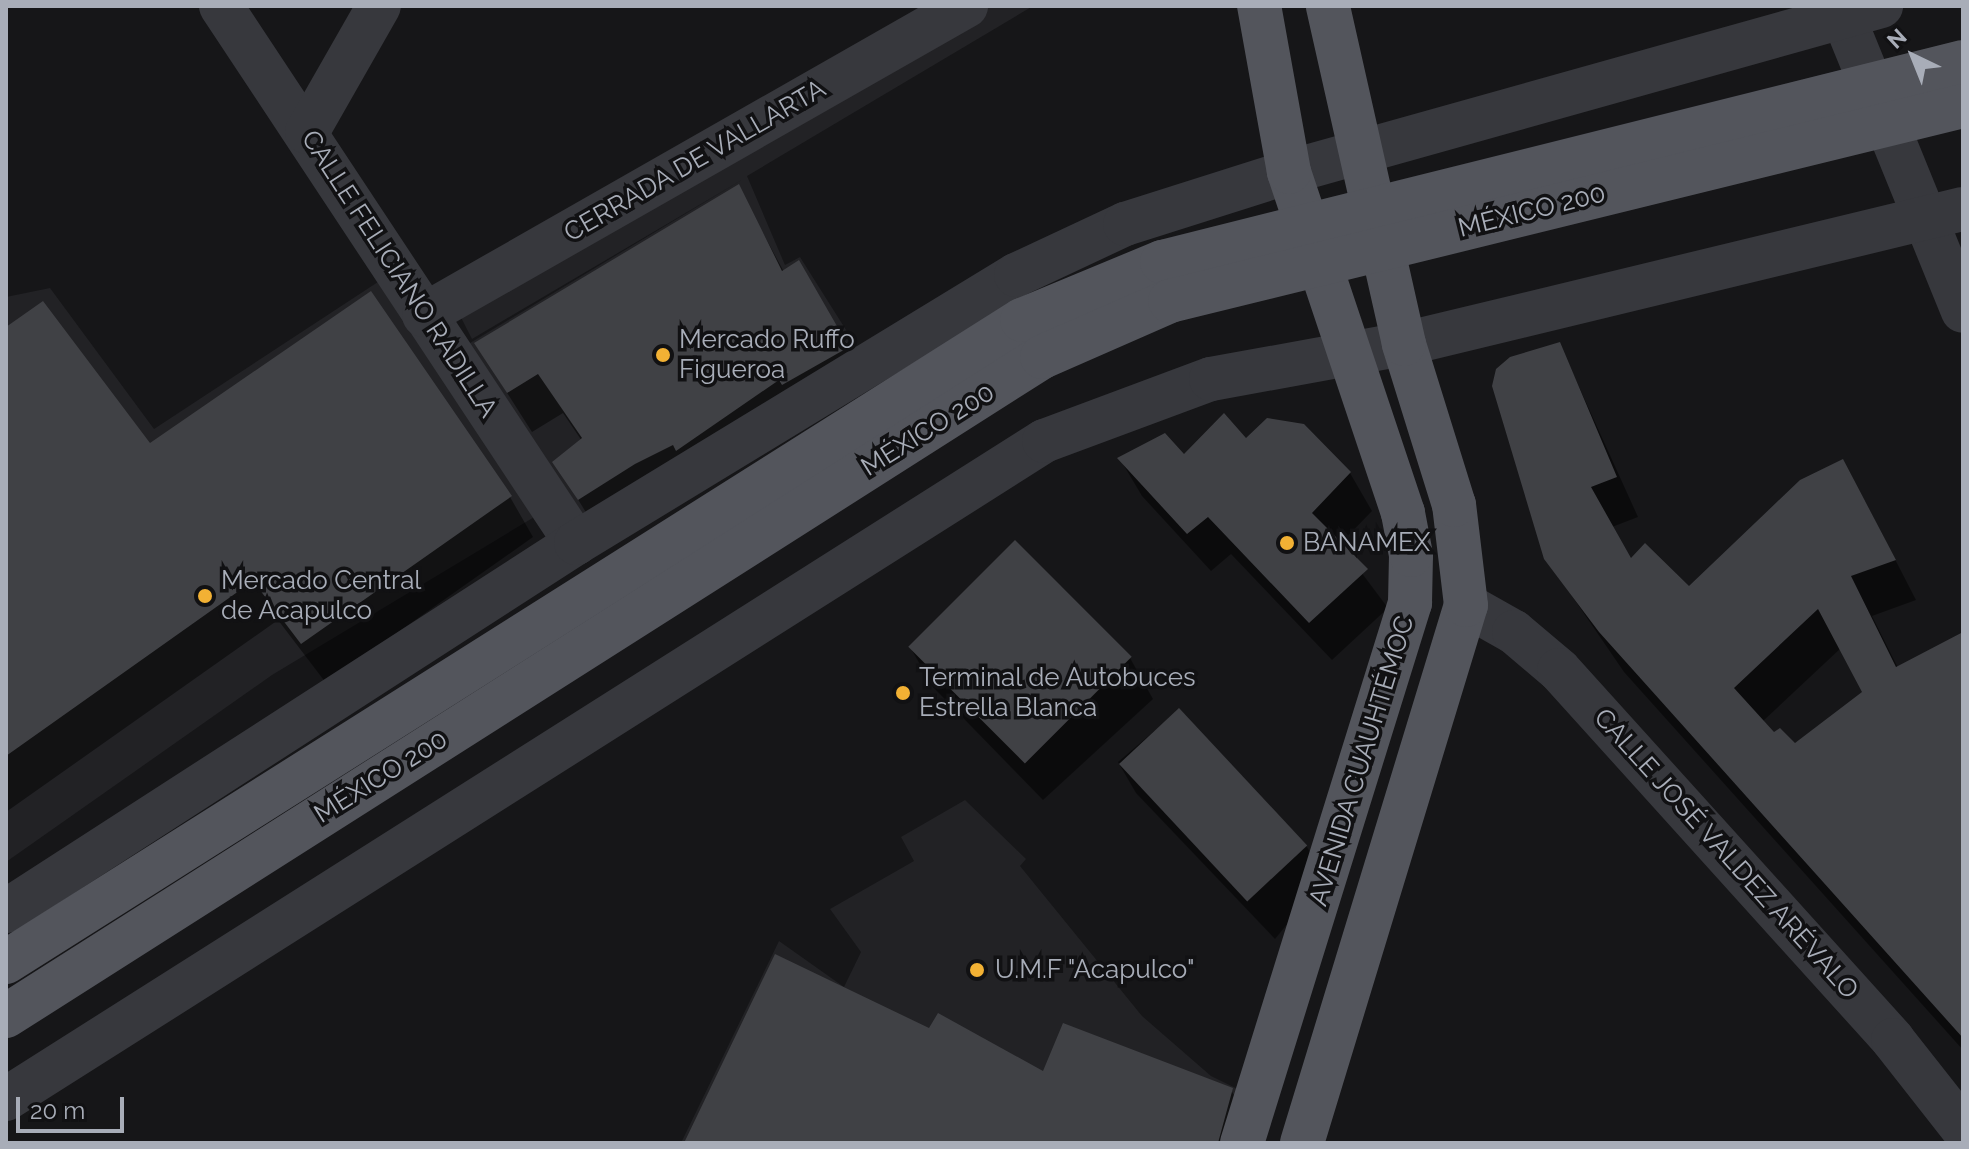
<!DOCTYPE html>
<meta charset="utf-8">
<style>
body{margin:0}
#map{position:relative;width:1969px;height:1149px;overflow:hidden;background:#161618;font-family:Raleway,sans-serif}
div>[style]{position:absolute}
.built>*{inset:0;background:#222225}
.shadow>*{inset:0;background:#0007}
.building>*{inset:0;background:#404145;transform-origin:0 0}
.minor>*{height:44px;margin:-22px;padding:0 22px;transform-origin:22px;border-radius:22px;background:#37383d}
.major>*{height:44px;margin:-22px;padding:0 22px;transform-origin:22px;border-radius:22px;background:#53555c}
.major-bridge>*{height:44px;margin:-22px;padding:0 22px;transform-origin:22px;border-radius:22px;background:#53555c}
.dots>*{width:22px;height:22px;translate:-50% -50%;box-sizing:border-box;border:4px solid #111113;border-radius:50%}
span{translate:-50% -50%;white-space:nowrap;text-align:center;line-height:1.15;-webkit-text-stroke:7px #111113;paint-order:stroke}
.street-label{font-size:26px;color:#a8adb8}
.poi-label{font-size:26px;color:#a8adb8}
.left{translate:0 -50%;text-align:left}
.frame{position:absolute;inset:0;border:8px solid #a8adb8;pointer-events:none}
.north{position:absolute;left:1873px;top:16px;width:80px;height:80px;-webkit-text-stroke:6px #111113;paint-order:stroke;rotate:317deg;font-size:22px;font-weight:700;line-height:32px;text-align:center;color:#a8adb8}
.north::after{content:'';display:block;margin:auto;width:28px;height:36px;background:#a8adb8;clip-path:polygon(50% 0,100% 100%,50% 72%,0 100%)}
.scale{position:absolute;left:16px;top:1097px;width:108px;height:36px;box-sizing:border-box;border:4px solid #a8adb8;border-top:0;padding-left:10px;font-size:24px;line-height:28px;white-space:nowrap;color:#a8adb8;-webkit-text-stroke:6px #111113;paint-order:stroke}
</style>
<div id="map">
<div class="built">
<i style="clip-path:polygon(922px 6px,1033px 6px,747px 176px,785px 265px,800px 257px,865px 360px,579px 531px,460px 349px,745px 178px,472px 339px,448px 292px)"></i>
<i style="clip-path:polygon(384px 278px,536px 516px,272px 675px,6px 862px,6px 297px,50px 288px,154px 429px)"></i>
<i style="clip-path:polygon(965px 800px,1026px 859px,1020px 866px,1142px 1016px,1211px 1076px,1254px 1097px,1236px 1143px,681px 1143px,779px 941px,844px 987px,861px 952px,830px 909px,914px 861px,901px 837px)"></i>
</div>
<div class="shadow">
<i style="clip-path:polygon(738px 187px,784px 272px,798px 263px,870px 389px,603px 540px,555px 462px,582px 441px,563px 413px,532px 432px,476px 344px)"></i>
<i style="clip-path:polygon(6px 329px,150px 446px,510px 497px,533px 537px,326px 683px,278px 620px,6px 812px)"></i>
<i style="clip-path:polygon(evenodd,1560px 345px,1638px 517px,1612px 527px,1631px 561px,1689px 588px,1865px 501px,1916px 600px,1872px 616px,1898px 668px,1963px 634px,1963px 1050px,1624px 672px,1546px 558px,1560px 345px,1841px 648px,1864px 692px,1795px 746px,1773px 735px,1762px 722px,1841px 648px)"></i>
<i style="clip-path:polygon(1303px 426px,1350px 473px,1372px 511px,1340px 544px,1388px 608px,1332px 660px,1231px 554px,1211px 571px,1142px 496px,1120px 459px,1184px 457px)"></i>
<i style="clip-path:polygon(910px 647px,1130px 658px,1153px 699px,1043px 800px,933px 687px)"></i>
<i style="clip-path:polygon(1179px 710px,1307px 847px,1325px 878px,1275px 939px,1136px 793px,1118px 762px)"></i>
<i style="clip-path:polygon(930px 1030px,1044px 1074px,1231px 1090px,1262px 1143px,686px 1143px)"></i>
</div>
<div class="building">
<i style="clip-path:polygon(739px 184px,782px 271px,799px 260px,849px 347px,782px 385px,779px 380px,676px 451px,673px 445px,635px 464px,578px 500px,552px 462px,582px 438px,538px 374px,507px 393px,474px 343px)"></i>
<i style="clip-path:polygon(371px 291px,512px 496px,301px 644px,253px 581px,6px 756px,6px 327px,43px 301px,150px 443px)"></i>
<i style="clip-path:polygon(evenodd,1560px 342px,1617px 477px,1591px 487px,1631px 558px,1645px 543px,1689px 586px,1800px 480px,1843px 459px,1896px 560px,1851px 576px,1896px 667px,1963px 632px,1963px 1038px,1599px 632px,1544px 559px,1492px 386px,1496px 369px,1510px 357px,1560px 342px,1818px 609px,1862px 692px,1795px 743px,1780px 728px,1774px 732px,1734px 688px,1818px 609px)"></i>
<i style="clip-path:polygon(1224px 413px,1246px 438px,1267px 418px,1304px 424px,1351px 472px,1312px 513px,1368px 569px,1309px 623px,1208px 517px,1187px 534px,1117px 458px,1165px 433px,1184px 454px)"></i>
<i style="left:1015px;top:540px;width:165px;height:151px;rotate:45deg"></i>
<i style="left:1179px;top:708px;width:188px;height:82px;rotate:47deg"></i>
<i style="clip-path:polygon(775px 954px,929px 1028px,938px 1013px,1043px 1071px,1063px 1023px,1233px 1088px,1218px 1143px,684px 1143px)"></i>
</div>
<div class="minor">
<i style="left:221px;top:6px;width:644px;rotate:56.53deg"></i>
<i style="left:1839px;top:6px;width:329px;rotate:67.9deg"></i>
<i style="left:307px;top:132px;width:145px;rotate:-60.3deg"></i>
<i style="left:424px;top:315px;width:624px;rotate:-29.69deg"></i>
<i style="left:1466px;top:605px;width:55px;rotate:29.4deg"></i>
<i style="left:1514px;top:632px;width:59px;rotate:40.2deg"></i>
<i style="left:1559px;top:670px;width:498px;rotate:47.9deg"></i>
<i style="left:1893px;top:1040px;width:113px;rotate:51.8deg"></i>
<i style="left:6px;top:911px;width:678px;rotate:-32.85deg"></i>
<i style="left:576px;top:543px;width:515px;rotate:-31.35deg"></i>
<i style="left:1016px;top:275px;width:120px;rotate:-25.1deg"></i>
<i style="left:1125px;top:224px;width:172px;rotate:-17.6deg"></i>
<i style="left:1289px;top:172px;width:615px;rotate:-15.66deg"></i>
<i style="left:6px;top:1099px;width:1229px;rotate:-32.37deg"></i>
<i style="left:1044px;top:441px;width:178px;rotate:-20.4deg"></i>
<i style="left:1211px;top:379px;width:196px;rotate:-10.3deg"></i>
<i style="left:1404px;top:344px;width:575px;rotate:-13.58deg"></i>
</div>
<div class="major">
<i style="left:6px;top:962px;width:1202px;rotate:-32.29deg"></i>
<i style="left:6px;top:1016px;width:1228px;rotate:-32.46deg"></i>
<i style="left:1242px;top:1143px;width:566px;rotate:-72.72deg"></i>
<i style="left:1410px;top:603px;width:48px;rotate:-88.8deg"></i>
<i style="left:1411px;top:555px;width:43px;rotate:-100.8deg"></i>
<i style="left:1403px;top:513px;width:360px;rotate:-108.5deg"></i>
<i style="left:1289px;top:172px;width:169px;rotate:-100.2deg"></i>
<i style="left:1302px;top:1143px;width:562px;rotate:-73.05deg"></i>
<i style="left:1466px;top:605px;width:101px;rotate:-96.8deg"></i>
<i style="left:1454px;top:505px;width:169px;rotate:-107.3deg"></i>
<i style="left:1404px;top:344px;width:346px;rotate:-102.7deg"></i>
</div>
<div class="major-bridge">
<i style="left:1022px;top:320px;width:152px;rotate:-22.5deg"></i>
<i style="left:1162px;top:262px;width:826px;rotate:-14.02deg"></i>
<i style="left:1042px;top:357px;width:140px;rotate:-23.6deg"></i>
<i style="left:1170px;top:301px;width:817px;rotate:-13.82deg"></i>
</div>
<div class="dots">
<i style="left:663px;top:355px;background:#f2b134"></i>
<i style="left:1287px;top:543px;background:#f2b134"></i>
<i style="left:205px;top:596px;background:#f2b134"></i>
<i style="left:903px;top:693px;background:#f2b134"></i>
<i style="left:977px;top:970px;background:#f2b134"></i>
</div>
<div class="street-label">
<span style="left:695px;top:161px;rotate:-30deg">CERRADA DE VALLARTA</span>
<span style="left:1532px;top:211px;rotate:-14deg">MÉXICO 200</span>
<span style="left:399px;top:274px;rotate:57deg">CALLE FELICIANO RADILLA</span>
<span style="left:928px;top:430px;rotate:-32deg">MÉXICO 200</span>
<span style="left:1362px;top:761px;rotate:-73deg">AVENIDA CUAUHTÉMOC</span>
<span style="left:381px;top:777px;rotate:-32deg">MÉXICO 200</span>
<span style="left:1726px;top:854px;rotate:48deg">CALLE JOSÉ VALDEZ ARÉVALO</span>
</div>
<div class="poi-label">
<span class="left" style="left:679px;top:355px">Mercado Ruffo<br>Figueroa</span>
<span class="left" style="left:1303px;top:543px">BANAMEX</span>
<span class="left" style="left:221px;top:596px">Mercado Central<br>de Acapulco</span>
<span class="left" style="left:919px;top:693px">Terminal de Autobuces<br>Estrella Blanca</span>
<span class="left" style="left:995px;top:970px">U.M.F "Acapulco"</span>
</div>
<div class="frame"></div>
<div class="north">N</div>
<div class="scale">20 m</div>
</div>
